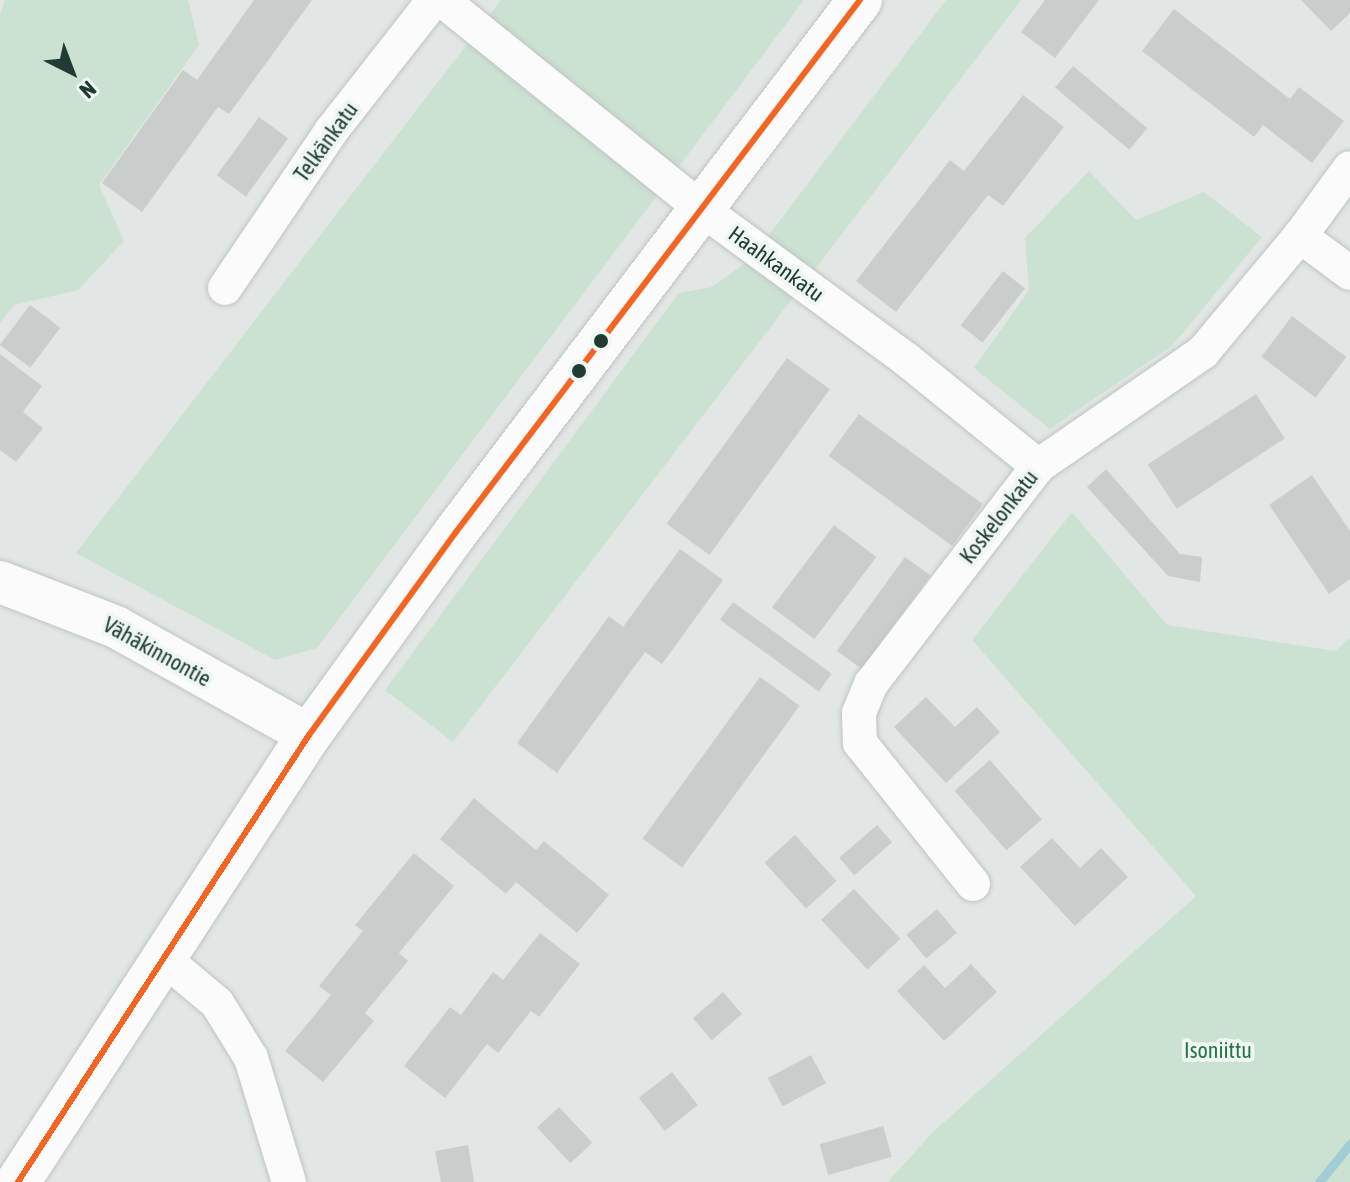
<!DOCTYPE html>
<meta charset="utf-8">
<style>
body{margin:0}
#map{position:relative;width:1350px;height:1182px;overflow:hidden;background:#e2e7e5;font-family:"Asap Condensed",sans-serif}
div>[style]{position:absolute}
.green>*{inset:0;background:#cbe1d2}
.stream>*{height:9px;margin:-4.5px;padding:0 4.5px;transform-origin:4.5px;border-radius:4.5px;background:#a2ccd6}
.building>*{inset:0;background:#c9cecc;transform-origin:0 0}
.roads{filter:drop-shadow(0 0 2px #bfc4c2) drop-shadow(0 0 2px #bfc4c2)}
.minor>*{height:34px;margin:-17px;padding:0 17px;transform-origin:17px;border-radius:17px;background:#fbfbfb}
.tertiary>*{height:42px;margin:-21px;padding:0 21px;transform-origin:21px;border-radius:21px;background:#fbfbfb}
.secondary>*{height:44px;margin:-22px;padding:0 22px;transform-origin:22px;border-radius:22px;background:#fbfbfb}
.bus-1>*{height:6px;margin:-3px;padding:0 3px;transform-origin:3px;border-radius:3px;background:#f26522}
.dots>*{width:22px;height:22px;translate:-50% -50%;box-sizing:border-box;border:4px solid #eff7f3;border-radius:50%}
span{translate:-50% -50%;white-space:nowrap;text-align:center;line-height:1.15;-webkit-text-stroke:8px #eff7f3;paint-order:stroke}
.street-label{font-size:22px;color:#203a34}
.park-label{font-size:22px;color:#2b7149}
.north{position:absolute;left:32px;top:32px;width:80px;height:80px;-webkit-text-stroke:6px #eff7f3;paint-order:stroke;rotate:138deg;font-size:22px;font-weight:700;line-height:32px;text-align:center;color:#203a34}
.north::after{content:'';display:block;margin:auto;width:28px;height:36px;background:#203a34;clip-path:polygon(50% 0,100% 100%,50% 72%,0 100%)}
</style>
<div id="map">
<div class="green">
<i style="clip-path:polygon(5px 0,188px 0,199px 45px,99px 185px,124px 241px,78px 290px,14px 305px,0 323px,0 14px)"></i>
<i style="clip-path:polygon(501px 0,804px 0,317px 648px,275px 660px,76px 553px)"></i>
<i style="clip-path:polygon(946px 0,1021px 0,453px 742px,385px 690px,679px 293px,712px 287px,751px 259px)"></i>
<i style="clip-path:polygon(1089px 171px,1136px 220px,1204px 192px,1262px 237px,1173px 345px,1050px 429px,974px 368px,1029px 290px,1025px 238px)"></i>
<i style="clip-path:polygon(1072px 512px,1167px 625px,1335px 651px,1350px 638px,1350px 1182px,888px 1182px,932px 1133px,1196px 896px,972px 640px)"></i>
</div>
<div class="stream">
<i style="left:1319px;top:1182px;width:49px;rotate:-50.8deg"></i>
</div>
<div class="building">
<i style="clip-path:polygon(254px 0,312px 0,229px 114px,218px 107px,142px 212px,102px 183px,183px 70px,197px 80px)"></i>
<i style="clip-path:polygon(1045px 0,1099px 0,1055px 58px,1021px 32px)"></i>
<i style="clip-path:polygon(1301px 0,1350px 0,1350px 13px,1331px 31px)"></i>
<i style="clip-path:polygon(1174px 9px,1290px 99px,1299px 87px,1344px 121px,1312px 163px,1263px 125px,1254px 137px,1142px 51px)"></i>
<i style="left:1073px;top:66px;width:97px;height:28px;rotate:40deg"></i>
<i style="clip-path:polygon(1023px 95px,1064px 127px,1003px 206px,988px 195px,896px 312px,856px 281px,950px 160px,964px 171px)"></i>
<i style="left:259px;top:117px;width:36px;height:72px;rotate:36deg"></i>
<i style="left:1003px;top:271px;width:28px;height:69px;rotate:38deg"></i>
<i style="left:30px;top:305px;width:38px;height:50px;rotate:37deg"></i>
<i style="left:1292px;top:316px;width:68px;height:51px;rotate:37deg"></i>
<i style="clip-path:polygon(0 354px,42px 386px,23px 412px,43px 428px,16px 462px,0 450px)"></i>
<i style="left:787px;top:358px;width:53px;height:205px;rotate:36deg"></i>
<i style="left:1256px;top:394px;width:53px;height:129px;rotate:57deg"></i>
<i style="left:859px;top:414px;width:153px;height:52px;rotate:36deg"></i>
<i style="clip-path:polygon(1106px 469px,1180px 554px,1202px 557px,1200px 582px,1168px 576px,1087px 487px)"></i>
<i style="clip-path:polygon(1312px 475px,1350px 531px,1350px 579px,1329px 594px,1269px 505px)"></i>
<i style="left:834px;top:525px;width:53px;height:103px;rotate:37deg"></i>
<i style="clip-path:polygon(680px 549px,723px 580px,662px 664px,645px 652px,557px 773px,517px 743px,609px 616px,623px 627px)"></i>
<i style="left:905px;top:557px;width:31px;height:116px;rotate:36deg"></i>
<i style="left:733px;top:602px;width:122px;height:22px;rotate:36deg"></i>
<i style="left:760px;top:677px;width:49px;height:200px;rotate:36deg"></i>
<i style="clip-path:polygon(926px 697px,955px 727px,977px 707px,1000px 732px,946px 783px,894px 727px)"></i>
<i style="left:990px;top:760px;width:79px;height:47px;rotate:49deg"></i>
<i style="clip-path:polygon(474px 798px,536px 850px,544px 841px,609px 895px,577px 933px,516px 882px,506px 894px,440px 839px)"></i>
<i style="left:877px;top:825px;width:23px;height:50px;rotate:49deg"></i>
<i style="left:795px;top:835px;width:62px;height:41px;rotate:48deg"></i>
<i style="clip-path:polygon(1052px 838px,1080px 868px,1101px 848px,1128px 877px,1075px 926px,1020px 867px)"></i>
<i style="clip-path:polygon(414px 853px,454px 886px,399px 953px,408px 961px,365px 1013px,374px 1021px,323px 1082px,285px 1051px,331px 995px,319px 986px,363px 931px,355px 925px)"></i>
<i style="left:854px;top:889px;width:68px;height:45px;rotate:47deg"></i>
<i style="left:937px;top:909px;width:31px;height:40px;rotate:50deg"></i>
<i style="clip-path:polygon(540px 933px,580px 964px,539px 1017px,531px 1011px,498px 1053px,487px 1044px,445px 1098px,404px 1066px,450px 1007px,461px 1015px,493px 972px,503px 980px)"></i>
<i style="clip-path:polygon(971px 964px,997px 992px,944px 1041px,897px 991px,924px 965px,945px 988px)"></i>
<i style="left:723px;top:992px;width:29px;height:40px;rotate:49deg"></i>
<i style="left:811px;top:1055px;width:32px;height:49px;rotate:62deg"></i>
<i style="left:672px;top:1072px;width:42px;height:42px;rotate:52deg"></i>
<i style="left:559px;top:1107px;width:49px;height:30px;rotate:47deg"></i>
<i style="left:883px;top:1126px;width:32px;height:66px;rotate:74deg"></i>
<i style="clip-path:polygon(468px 1145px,474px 1182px,441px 1182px,435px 1151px)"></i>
</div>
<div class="roads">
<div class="minor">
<i style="left:442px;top:0;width:335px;rotate:38.8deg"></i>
<i style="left:703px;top:210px;width:253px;rotate:36.3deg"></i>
<i style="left:907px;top:360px;width:169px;rotate:39deg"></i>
<i style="left:1300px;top:236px;width:62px;rotate:36.5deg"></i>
<i style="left:225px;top:288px;width:191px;rotate:-55.9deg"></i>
<i style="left:332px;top:130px;width:165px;rotate:-51.9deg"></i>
<i style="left:973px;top:884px;width:181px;rotate:-128.7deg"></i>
<i style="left:860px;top:743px;width:30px;rotate:-92deg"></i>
<i style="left:859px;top:713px;width:31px;rotate:-68deg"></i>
<i style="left:871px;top:684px;width:275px;rotate:-52.5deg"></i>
<i style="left:1038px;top:466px;width:201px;rotate:-34.6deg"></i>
<i style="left:1203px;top:352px;width:151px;rotate:-50.1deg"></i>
<i style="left:1300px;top:236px;width:84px;rotate:-53.7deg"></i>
<i style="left:162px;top:957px;width:72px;rotate:39.9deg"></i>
<i style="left:217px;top:1003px;width:65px;rotate:58.3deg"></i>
<i style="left:251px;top:1058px;width:130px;rotate:73deg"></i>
</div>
<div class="tertiary">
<i style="left:0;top:582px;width:124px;rotate:21.2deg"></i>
<i style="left:116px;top:627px;width:221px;rotate:29.2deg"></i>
</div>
<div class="secondary">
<i style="left:18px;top:1182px;width:533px;rotate:-56.94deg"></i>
<i style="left:309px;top:735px;width:251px;rotate:-54.1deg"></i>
<i style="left:456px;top:532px;width:668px;rotate:-52.79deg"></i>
</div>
</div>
<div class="bus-1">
<i style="left:18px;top:1182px;width:533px;rotate:-56.94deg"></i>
<i style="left:309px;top:735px;width:251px;rotate:-54.1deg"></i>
<i style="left:456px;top:532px;width:668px;rotate:-52.79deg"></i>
</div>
<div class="dots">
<i style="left:601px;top:341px;background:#203a34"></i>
<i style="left:579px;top:371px;background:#203a34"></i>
</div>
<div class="street-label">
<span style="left:326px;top:142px;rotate:-54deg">Telkänkatu</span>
<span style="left:776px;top:264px;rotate:36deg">Haahkankatu</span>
<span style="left:999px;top:517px;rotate:-52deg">Koskelonkatu</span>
<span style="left:157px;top:652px;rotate:29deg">Vähäkinnontie</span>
</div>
<div class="park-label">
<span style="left:1218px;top:1051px">Isoniittu</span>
</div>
<div class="north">N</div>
</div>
